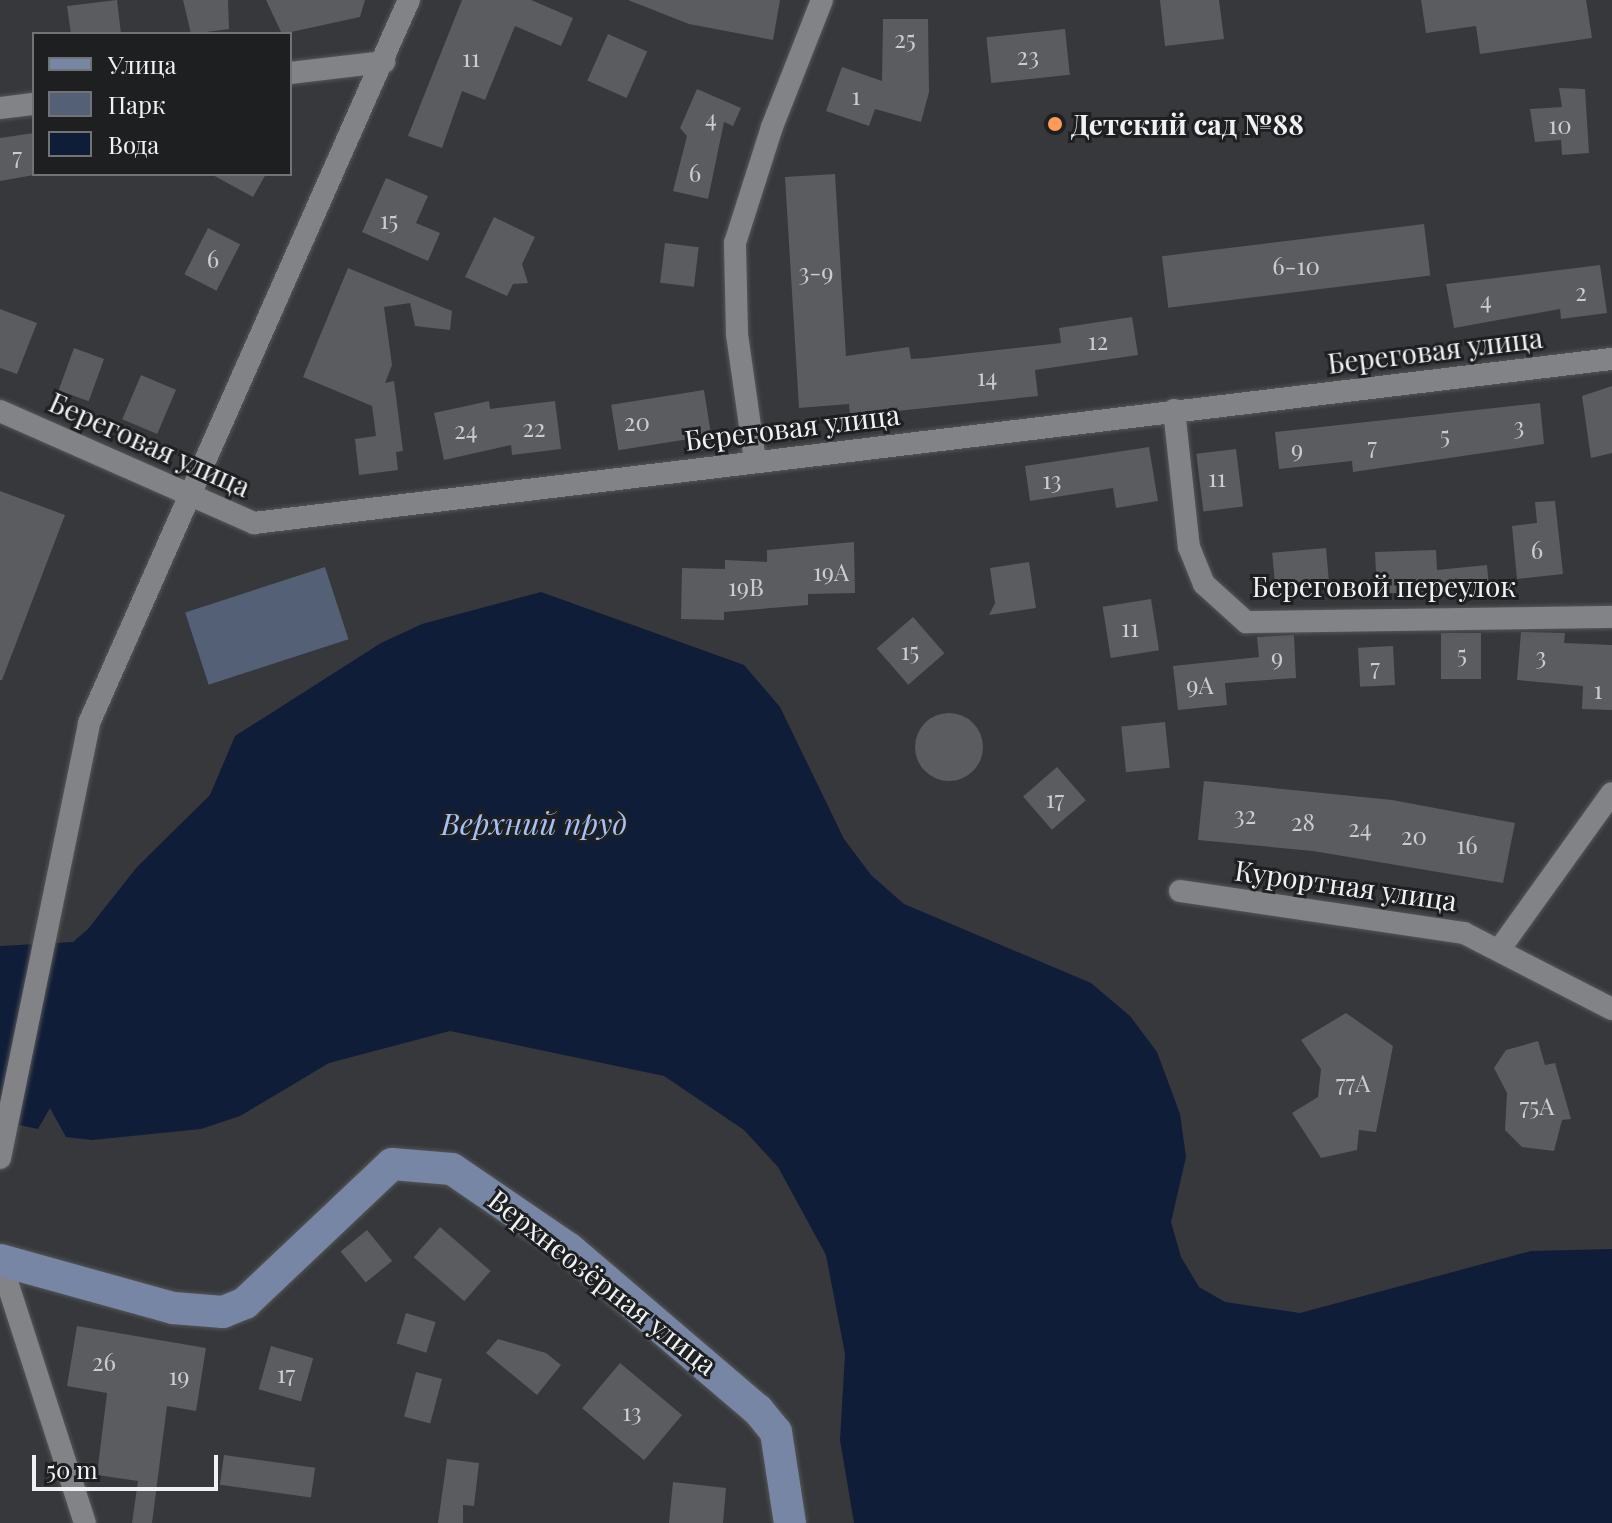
<!DOCTYPE html>
<meta charset="utf-8">
<style>
body{margin:0}
#map{position:relative;width:1612px;height:1523px;overflow:hidden;background:#36383b;font-family:"Playfair Display",serif}
div>[style]{position:absolute}
.green>*{inset:0;background:#546075;transform-origin:0 0}
.water>*{inset:0;background:#101d39}
.building>*{inset:0;background:#5a5c60;transform-origin:0 0}
.round{border-radius:50%}
.roads{filter:drop-shadow(0 0 2px #545658) drop-shadow(0 0 2px #545658)}
.street>*{height:22px;margin:-11px;padding:0 11px;transform-origin:11px;border-radius:11px;background:#818387}
.secondary>*{height:32px;margin:-16px;padding:0 16px;transform-origin:16px;border-radius:16px;background:#7786a4}
.dots>*{width:22px;height:22px;translate:-50% -50%;box-sizing:border-box;border:4px solid #1e1f21;border-radius:50%}
span{translate:-50% -50%;white-space:nowrap;text-align:center;line-height:1.15;-webkit-text-stroke:6px #1e1f21;paint-order:stroke}
.number-label{font-size:24px;color:#caccce}
.number-label span{-webkit-text-stroke-width:0}
.poi-label{font-size:28px;color:#eff1f3;font-weight:700}
.left{translate:0 -50%;text-align:left}
.street-label{font-size:28px;color:#eff1f3}
.water-label{font-size:30px;color:#a4c1f9;font-style:italic}
.legend{position:absolute;left:32px;top:32px;width:260px;height:144px;box-sizing:border-box;background:#1e1f21;border:2px solid #727375;margin:0;padding:10px 14px;list-style:none;font-size:24px;color:#eff1f3}
.legend li{display:flex;align-items:center;gap:16px;height:40px}
.legend b{width:40px;border:2px solid #727375}
.scale{position:absolute;left:32px;top:1455px;width:186px;height:36px;box-sizing:border-box;border:4px solid #eff1f3;border-top:0;padding-left:10px;font-size:24px;line-height:28px;white-space:nowrap;color:#eff1f3;-webkit-text-stroke:6px #1e1f21;paint-order:stroke}
</style>
<div id="map">
<div class="green">
<i style="left:325px;top:567px;width:76px;height:147px;rotate:72deg"></i>
</div>
<div class="water">
<i style="clip-path:polygon(541px 592px,744px 665px,780px 707px,844px 839px,871px 875px,904px 904px,1091px 983px,1130px 1016px,1157px 1052px,1180px 1114px,1186px 1157px,1171px 1222px,1181px 1257px,1199px 1287px,1225px 1302px,1300px 1313px,1531px 1251px,1612px 1249px,1612px 1523px,854px 1523px,840px 1440px,845px 1354px,826px 1255px,778px 1167px,744px 1130px,664px 1076px,450px 1031px,329px 1063px,240px 1116px,201px 1129px,92px 1140px,66px 1137px,50px 1108px,38px 1129px,0 1121px,0 946px,73px 942px,88px 929px,137px 867px,210px 795px,235px 736px,381px 643px,422px 624px)"></i>
</div>
<div class="building">
<i style="clip-path:polygon(117px 0,121px 34px,71px 34px,67px 6px)"></i>
<i style="clip-path:polygon(183px 0,228px 0,229px 29px,191px 34px)"></i>
<i style="clip-path:polygon(266px 0,365px 0,360px 17px,282px 34px)"></i>
<i style="clip-path:polygon(462px 0,531px 0,573px 18px,561px 46px,515px 26px,485px 100px,462px 91px,442px 148px,408px 136px)"></i>
<i style="clip-path:polygon(628px 0,780px 0,773px 40px,689px 24px)"></i>
<i style="clip-path:polygon(1160px 0,1219px 0,1224px 39px,1165px 46px)"></i>
<i style="clip-path:polygon(1421px 0,1586px 0,1592px 38px,1480px 54px,1476px 26px,1426px 33px)"></i>
<i style="clip-path:polygon(883px 19px,928px 19px,929px 92px,921px 122px,875px 109px,869px 126px,826px 111px,842px 67px,882px 81px)"></i>
<i style="left:1065px;top:29px;width:46px;height:79px;rotate:84deg"></i>
<i style="left:608px;top:34px;width:43px;height:51px;rotate:24deg"></i>
<i style="clip-path:polygon(1559px 88px,1585px 89px,1589px 153px,1562px 155px,1561px 140px,1535px 142px,1530px 109px,1562px 107px)"></i>
<i style="clip-path:polygon(697px 89px,741px 108px,733px 126px,724px 122px,708px 199px,673px 191px,687px 136px,680px 128px)"></i>
<i style="clip-path:polygon(34px 133px,34px 175px,0 181px,0 138px)"></i>
<i style="clip-path:polygon(211px 174px,266px 174px,253px 197px)"></i>
<i style="clip-path:polygon(835px 174px,846px 356px,909px 347px,911px 359px,926px 358px,1061px 343px,1059px 328px,1132px 317px,1138px 355px,1035px 370px,1038px 396px,850px 416px,849px 404px,799px 408px,785px 177px)"></i>
<i style="clip-path:polygon(386px 178px,428px 196px,416px 223px,440px 233px,428px 261px,362px 232px)"></i>
<i style="clip-path:polygon(494px 217px,535px 237px,522px 264px,528px 283px,513px 284px,507px 296px,465px 277px)"></i>
<i style="left:1424px;top:224px;width:52px;height:264px;rotate:83deg"></i>
<i style="left:208px;top:228px;width:36px;height:52px;rotate:27deg"></i>
<i style="left:665px;top:243px;width:34px;height:40px;rotate:7deg"></i>
<i style="clip-path:polygon(1600px 265px,1607px 313px,1561px 319px,1560px 309px,1454px 328px,1446px 284px)"></i>
<i style="clip-path:polygon(348px 268px,452px 311px,450px 330px,415px 326px,410px 303px,384px 307px,392px 365px,385px 383px,394px 381px,403px 451px,396px 452px,398px 470px,359px 475px,355px 439px,376px 436px,372px 406px,303px 377px)"></i>
<i style="clip-path:polygon(0 309px,37px 323px,17px 374px,0 368px)"></i>
<i style="left:74px;top:348px;width:32px;height:45px;rotate:20deg"></i>
<i style="left:141px;top:375px;width:38px;height:48px;rotate:23deg"></i>
<i style="clip-path:polygon(1612px 386px,1612px 453px,1591px 458px,1582px 396px)"></i>
<i style="left:704px;top:390px;width:46px;height:94px;rotate:81deg"></i>
<i style="clip-path:polygon(489px 401px,490px 409px,555px 401px,561px 449px,512px 455px,511px 445px,444px 460px,434px 413px)"></i>
<i style="clip-path:polygon(1540px 403px,1544px 444px,1353px 472px,1352px 461px,1279px 469px,1275px 432px)"></i>
<i style="clip-path:polygon(1149px 447px,1158px 501px,1116px 508px,1113px 488px,1030px 501px,1025px 466px)"></i>
<i style="left:1236px;top:449px;width:58px;height:40px;rotate:83deg"></i>
<i style="clip-path:polygon(0 491px,65px 515px,2px 680px,0 680px)"></i>
<i style="clip-path:polygon(1555px 501px,1563px 574px,1517px 579px,1512px 526px,1537px 523px,1535px 502px)"></i>
<i style="clip-path:polygon(854px 542px,855px 593px,808px 594px,808px 605px,724px 612px,724px 620px,681px 619px,682px 568px,725px 569px,725px 560px,767px 562px,767px 550px)"></i>
<i style="left:1326px;top:548px;width:38px;height:54px;rotate:85deg"></i>
<i style="clip-path:polygon(1436px 550px,1437px 570px,1487px 565px,1489px 588px,1377px 594px,1375px 552px)"></i>
<i style="clip-path:polygon(1029px 562px,1036px 608px,989px 615px,995px 603px,990px 568px)"></i>
<i style="left:1151px;top:599px;width:52px;height:49px;rotate:81deg"></i>
<i style="left:913px;top:617px;width:48px;height:48px;rotate:49deg"></i>
<i style="clip-path:polygon(1521px 632px,1565px 633px,1564px 643px,1612px 645px,1612px 710px,1582px 709px,1583px 686px,1517px 680px)"></i>
<i style="left:1441px;top:633px;width:40px;height:46px"></i>
<i style="clip-path:polygon(1294px 635px,1296px 678px,1225px 683px,1227px 705px,1178px 710px,1173px 666px,1259px 657px,1257px 637px)"></i>
<i style="left:1393px;top:646px;width:39px;height:35px;rotate:87deg"></i>
<i class="round" style="left:915px;top:713px;width:68px;height:68px"></i>
<i style="left:1165px;top:722px;width:46px;height:44px;rotate:84deg"></i>
<i style="left:1057px;top:767px;width:44px;height:45px;rotate:49deg"></i>
<i style="clip-path:polygon(1204px 781px,1392px 800px,1515px 823px,1503px 883px,1313px 851px,1198px 840px)"></i>
<i style="clip-path:polygon(1346px 1013px,1393px 1046px,1376px 1132px,1359px 1130px,1357px 1150px,1321px 1158px,1292px 1113px,1318px 1097px,1321px 1069px,1301px 1040px)"></i>
<i style="clip-path:polygon(1538px 1041px,1545px 1065px,1555px 1063px,1571px 1119px,1562px 1120px,1554px 1151px,1522px 1147px,1505px 1130px,1507px 1093px,1494px 1068px,1506px 1050px)"></i>
<i style="left:440px;top:1227px;width:67px;height:40px;rotate:41deg"></i>
<i style="left:367px;top:1230px;width:40px;height:34px;rotate:51deg"></i>
<i style="left:406px;top:1313px;width:31px;height:32px;rotate:17deg"></i>
<i style="clip-path:polygon(77px 1326px,206px 1348px,196px 1411px,167px 1406px,152px 1523px,132px 1523px,138px 1481px,97px 1475px,107px 1393px,67px 1386px)"></i>
<i style="clip-path:polygon(498px 1339px,546px 1353px,561px 1365px,537px 1395px,486px 1353px)"></i>
<i style="left:271px;top:1346px;width:44px;height:45px;rotate:16deg"></i>
<i style="left:620px;top:1363px;width:81px;height:59px;rotate:40deg"></i>
<i style="left:416px;top:1372px;width:27px;height:46px;rotate:15deg"></i>
<i style="left:224px;top:1455px;width:92px;height:30px;rotate:8deg"></i>
<i style="clip-path:polygon(447px 1459px,479px 1463px,474px 1506px,463px 1505px,463px 1523px,438px 1523px)"></i>
<i style="clip-path:polygon(673px 1482px,726px 1488px,723px 1523px,669px 1523px)"></i>
</div>
<div class="roads">
<div class="street">
<i style="left:290px;top:73px;width:95px;rotate:-6.7deg"></i>
<i style="left:0;top:108px;width:34px;rotate:-7deg"></i>
<i style="left:1174px;top:410px;width:138px;rotate:83.8deg"></i>
<i style="left:1189px;top:547px;width:40px;rotate:68deg"></i>
<i style="left:1204px;top:584px;width:57px;rotate:42.1deg"></i>
<i style="left:1246px;top:622px;width:366px;rotate:-0.8deg"></i>
<i style="left:0;top:411px;width:278px;rotate:23.8deg"></i>
<i style="left:254px;top:523px;width:1368px;rotate:-6.89deg"></i>
<i style="left:755px;top:461px;width:128px;rotate:-98.1deg"></i>
<i style="left:737px;top:334px;width:91px;rotate:-91.3deg"></i>
<i style="left:735px;top:243px;width:122px;rotate:-72.3deg"></i>
<i style="left:772px;top:127px;width:136px;rotate:-68.5deg"></i>
<i style="left:1180px;top:891px;width:287px;rotate:8.4deg"></i>
<i style="left:1464px;top:933px;width:166px;rotate:27.2deg"></i>
<i style="left:1499px;top:950px;width:193px;rotate:-54.3deg"></i>
<i style="left:0;top:1158px;width:444px;rotate:-78.4deg"></i>
<i style="left:89px;top:723px;width:791px;rotate:-66.13deg"></i>
<i style="left:0;top:1260px;width:276px;rotate:72.1deg"></i>
</div>
<div class="secondary">
<i style="left:0;top:1260px;width:180px;rotate:15.5deg"></i>
<i style="left:173px;top:1308px;width:50px;rotate:4.6deg"></i>
<i style="left:223px;top:1312px;width:24px;rotate:-22deg"></i>
<i style="left:245px;top:1303px;width:202px;rotate:-43.4deg"></i>
<i style="left:392px;top:1164px;width:60px;rotate:4.8deg"></i>
<i style="left:452px;top:1169px;width:140px;rotate:34.3deg"></i>
<i style="left:568px;top:1248px;width:250px;rotate:40.5deg"></i>
<i style="left:758px;top:1410px;width:28px;rotate:51deg"></i>
<i style="left:776px;top:1432px;width:92px;rotate:81.3deg"></i>
</div>
</div>
<div class="dots">
<i style="left:1055px;top:124px;background:#fe9b58"></i>
</div>
<div class="number-label">
<span style="left:905px;top:39px">25</span>
<span style="left:1028px;top:56px">23</span>
<span style="left:471px;top:58px">11</span>
<span style="left:856px;top:96px">1</span>
<span style="left:711px;top:118px">4</span>
<span style="left:1560px;top:125px">10</span>
<span style="left:17px;top:156px">7</span>
<span style="left:695px;top:173px">6</span>
<span style="left:389px;top:220px">15</span>
<span style="left:213px;top:259px">6</span>
<span style="left:1296px;top:266px">6-10</span>
<span style="left:816px;top:272px">3-9</span>
<span style="left:1581px;top:292px">2</span>
<span style="left:1486px;top:300px">4</span>
<span style="left:1098px;top:341px">12</span>
<span style="left:987px;top:377px">14</span>
<span style="left:637px;top:422px">20</span>
<span style="left:1519px;top:426px">3</span>
<span style="left:534px;top:428px">22</span>
<span style="left:466px;top:430px">24</span>
<span style="left:1445px;top:435px">5</span>
<span style="left:1372px;top:446px">7</span>
<span style="left:1297px;top:449px">9</span>
<span style="left:1217px;top:478px">11</span>
<span style="left:1052px;top:480px">13</span>
<span style="left:1537px;top:550px">6</span>
<span style="left:831px;top:572px">19А</span>
<span style="left:746px;top:587px">19В</span>
<span style="left:1130px;top:628px">11</span>
<span style="left:910px;top:651px">15</span>
<span style="left:1462px;top:654px">5</span>
<span style="left:1541px;top:656px">3</span>
<span style="left:1277px;top:657px">9</span>
<span style="left:1375px;top:667px">7</span>
<span style="left:1200px;top:685px">9А</span>
<span style="left:1598px;top:690px">1</span>
<span style="left:1055px;top:799px">17</span>
<span style="left:1245px;top:815px">32</span>
<span style="left:1303px;top:822px">28</span>
<span style="left:1360px;top:828px">24</span>
<span style="left:1414px;top:836px">20</span>
<span style="left:1467px;top:845px">16</span>
<span style="left:1353px;top:1083px">77А</span>
<span style="left:1537px;top:1106px">75А</span>
<span style="left:104px;top:1362px">26</span>
<span style="left:286px;top:1374px">17</span>
<span style="left:179px;top:1376px">19</span>
<span style="left:632px;top:1412px">13</span>
</div>
<div class="poi-label">
<span class="left" style="left:1071px;top:124px">Детский сад №88</span>
</div>
<div class="street-label">
<span style="left:1435px;top:350px;rotate:-7deg">Береговая улица</span>
<span style="left:792px;top:427px;rotate:-7deg">Береговая улица</span>
<span style="left:150px;top:444px;rotate:24deg">Береговая улица</span>
<span style="left:1384px;top:586px">Береговой переулок</span>
<span style="left:1346px;top:885px;rotate:8deg">Курортная улица</span>
<span style="left:603px;top:1282px;rotate:38deg">Верхнеозёрная улица</span>
</div>
<div class="water-label">
<span style="left:534px;top:823px">Верхний пруд</span>
</div>
<ul class="legend">
<li><b style="height:10px;background:#7786a4"></b>Улица</li>
<li><b style="height:22px;background:#546075"></b>Парк</li>
<li><b style="height:22px;background:#101d39"></b>Вода</li>
</ul>
<div class="scale">50 m</div>
</div>
